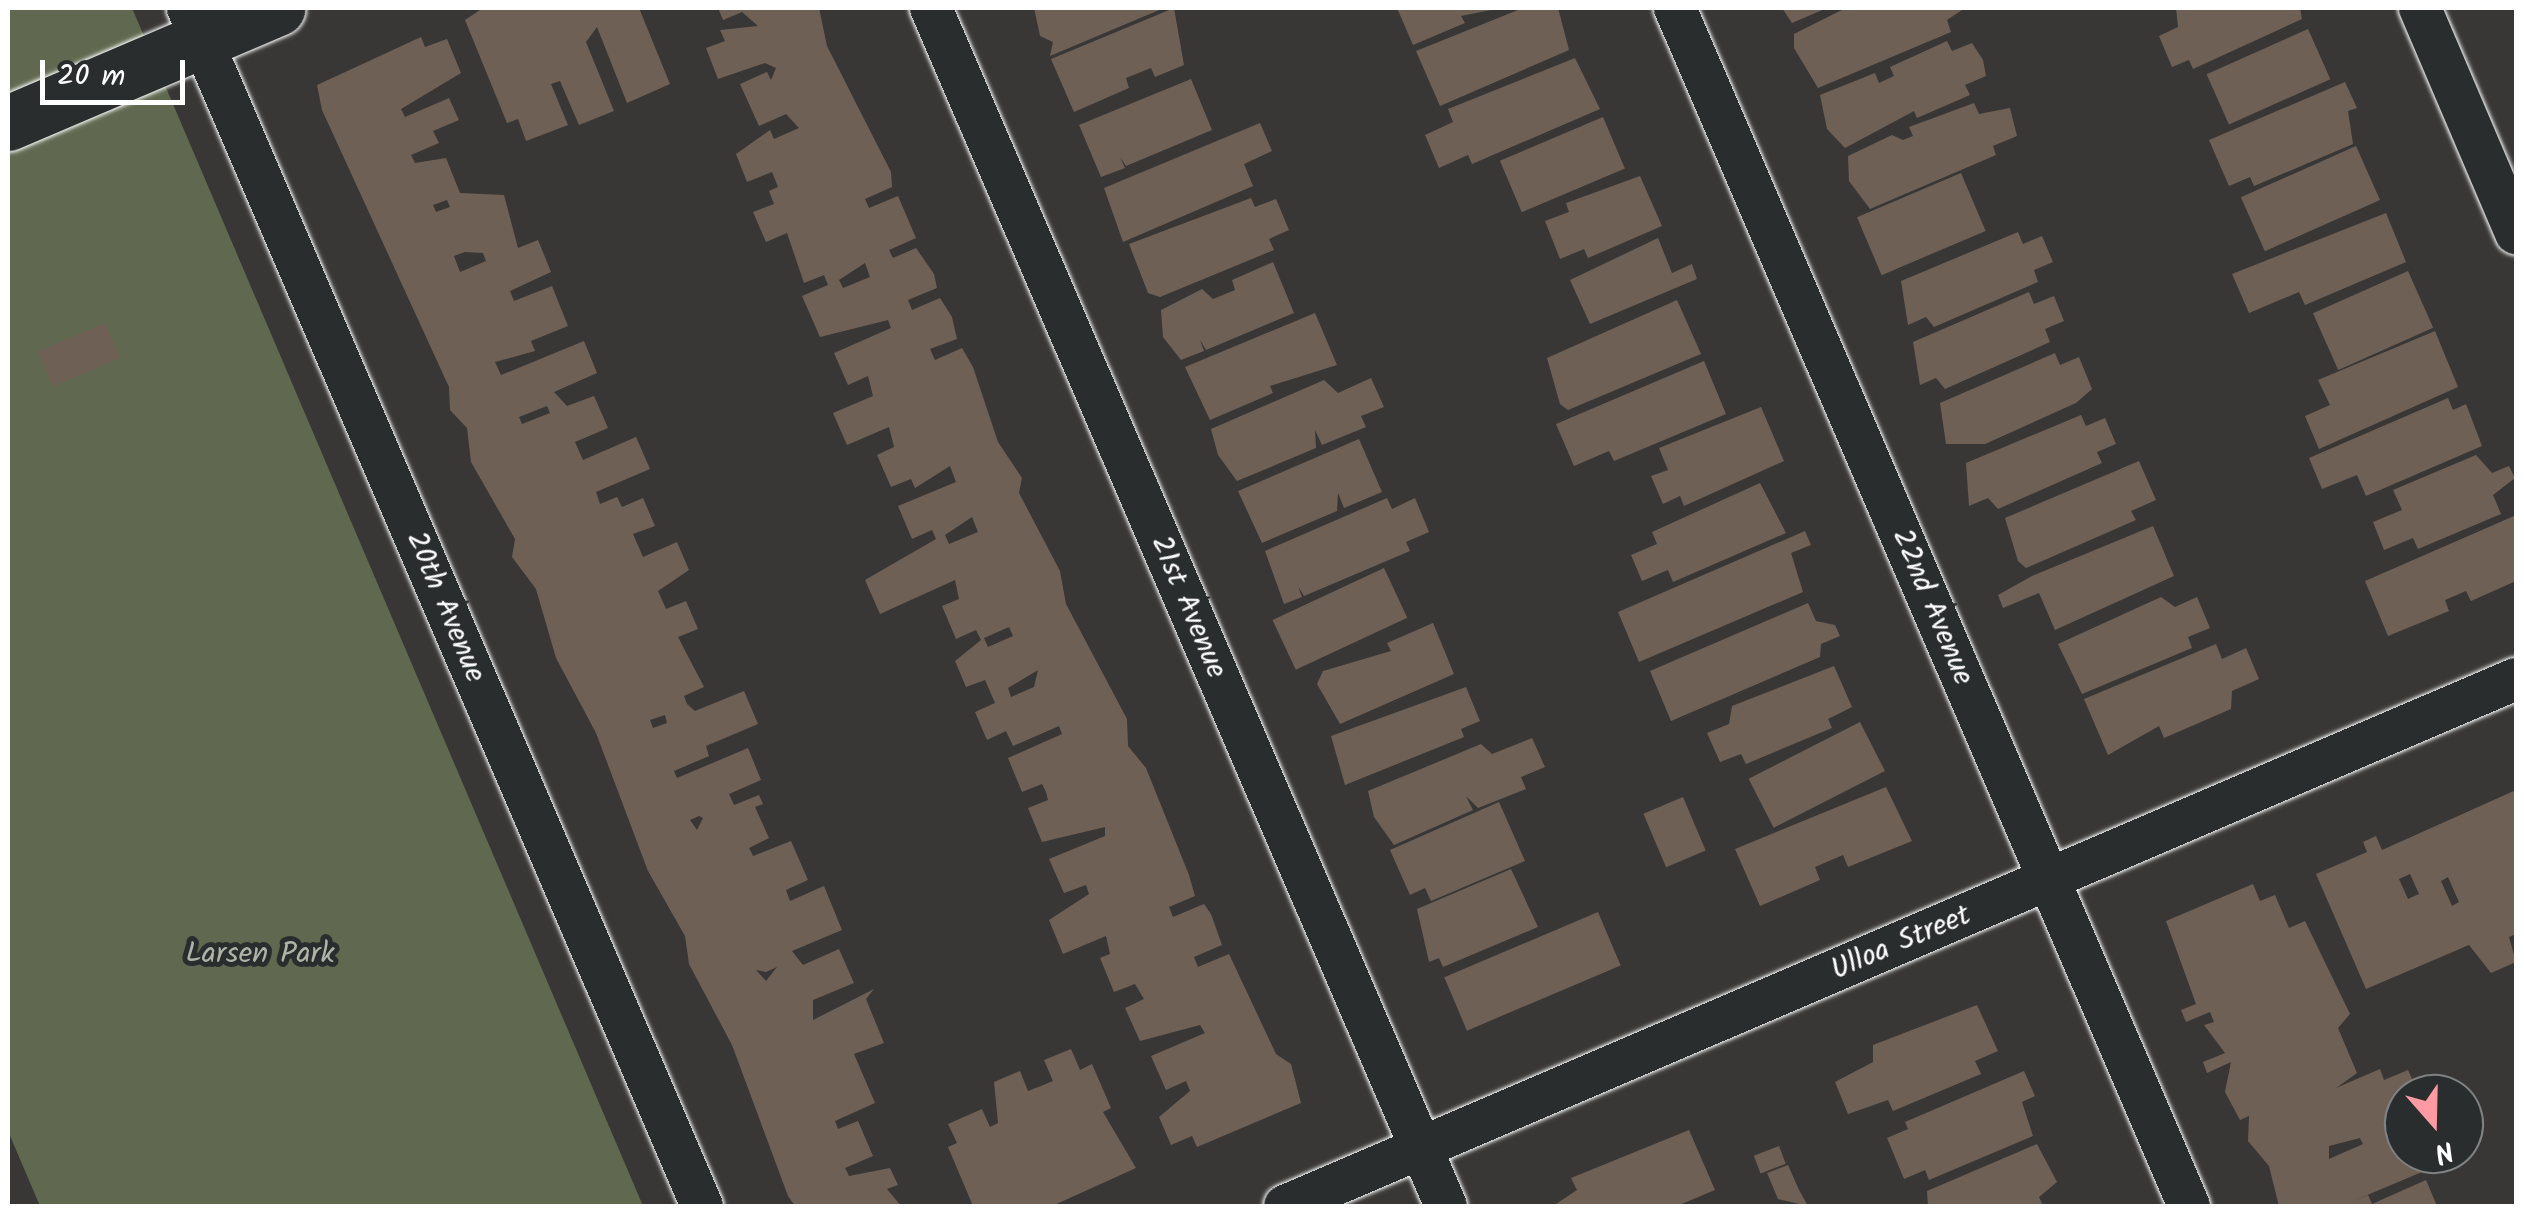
<!DOCTYPE html>
<style>
body{margin:0}
#map{position:relative;width:2524px;height:1214px;overflow:hidden;background:#383736;font-family:Kalam,sans-serif}
div>[style]{position:absolute}
.green>*{inset:0;background:#606950}
.building>*{inset:0;background:#6f6056;transform-origin:0 0}
.roads{filter:drop-shadow(0 0 2px #fff) drop-shadow(0 0 2px #fff)}
.minor>*{height:42px;margin:-21px;padding:0 21px;transform-origin:21px;border-radius:21px;background:#2a2d2e}
.tertiary>*{height:55px;margin:-27.5px;padding:0 27.5px;transform-origin:27.5px;border-radius:27.5px;background:#2a2d2e}
span{translate:-50% -50%;white-space:nowrap;text-align:center;line-height:1.15;-webkit-text-stroke:10px #2a2d2e;paint-order:stroke}
.street-label{font-size:30px;color:#fff}
.park-label{font-size:30px;color:#b0b4a8}
.frame{position:absolute;inset:0;border:10px solid #fff;pointer-events:none}
.north{position:absolute;left:2384px;top:1074px;width:100px;height:100px;box-sizing:border-box;background:#2a2d2e;border:2px solid #7f8182;border-radius:50%;rotate:160deg;font-size:28px;font-weight:700;line-height:40px;text-align:center;color:#fff}
.north::after{content:'';display:block;margin:auto;width:35px;height:45px;background:#ff9aa2;clip-path:polygon(50% 0,100% 100%,50% 72%,0 100%)}
.scale{position:absolute;left:40px;top:60px;width:145px;height:45px;box-sizing:border-box;border:5px solid #fff;border-top:0;padding-left:12px;font-size:30px;line-height:35px;white-space:nowrap;color:#fff;-webkit-text-stroke:8px #2a2d2e;paint-order:stroke}
</style>
<div id="map">
<div class="green">
<i style="clip-path:polygon(8px 8px,132px 8px,643px 1206px,40px 1206px,8px 1131px)"></i>
</div>
<div class="building">
<i style="clip-path:polygon(483px 8px,639px 8px,670px 84px,627px 103px,597px 27px,586px 42px,614px 111px,579px 125px,560px 81px,551px 84px,568px 125px,526px 141px,518px 119px,507px 123px,465px 20px)"></i>
<i style="clip-path:polygon(evenodd,718px 8px,819px 8px,827px 46px,891px 172px,892px 187px,865px 199px,869px 208px,898px 196px,916px 238px,889px 250px,893px 258px,916px 248px,934px 274px,937px 288px,908px 300px,912px 310px,940px 298px,952px 317px,957px 339px,930px 349px,935px 360px,962px 348px,973px 367px,998px 442px,1022px 478px,1019px 493px,1060px 571px,1066px 604px,1127px 719px,1128px 746px,1146px 768px,1189px 875px,1195px 896px,1169px 907px,1173px 917px,1204px 904px,1211px 914px,1222px 945px,1194px 957px,1198px 967px,1229px 954px,1276px 1054px,1291px 1064px,1301px 1103px,1197px 1147px,1192px 1136px,1171px 1145px,1159px 1117px,1190px 1091px,1186px 1081px,1166px 1090px,1151px 1056px,1205px 1033px,1200px 1025px,1140px 1041px,1125px 1008px,1144px 999px,1135px 984px,1114px 992px,1100px 958px,1110px 954px,1106px 936px,1063px 954px,1049px 920px,1089px 894px,1086px 885px,1064px 893px,1049px 859px,1105px 836px,1105px 827px,1042px 842px,1028px 808px,1048px 800px,1046px 792px,1042px 784px,1022px 792px,1008px 758px,1062px 734px,1059px 726px,1013px 746px,1006px 731px,987px 740px,975px 712px,995px 703px,985px 680px,966px 687px,955px 661px,981px 640px,976px 630px,956px 639px,942px 606px,959px 599px,955px 580px,880px 614px,865px 580px,936px 539px,932px 530px,912px 539px,898px 506px,956px 482px,950px 466px,915px 488px,911px 479px,891px 487px,877px 455px,894px 447px,889px 427px,847px 445px,833px 413px,873px 396px,868px 376px,848px 385px,834px 353px,891px 328px,888px 320px,820px 337px,802px 296px,828px 285px,824px 275px,804px 283px,787px 233px,766px 242px,753px 212px,774px 204px,769px 191px,778px 187px,772px 172px,747px 182px,736px 154px,770px 130px,774px 139px,799px 128px,786px 114px,759px 126px,740px 84px,767px 72px,771px 80px,776px 68px,765px 63px,718px 79px,706px 48px,725px 41px,720px 30px,758px 26px,742px 12px,723px 20px,718px 8px,865px 263px,870px 277px,843px 288px,839px 280px,865px 263px,718px 8px,972px 517px,978px 532px,949px 544px,945px 535px,972px 517px,718px 8px,1009px 627px,1013px 636px,988px 647px,984px 638px,1009px 627px,718px 8px,1038px 670px,1034px 687px,1011px 697px,1008px 688px,1038px 670px)"></i>
<i style="clip-path:polygon(1034px 8px,1164px 8px,1050px 56px,1053px 42px,1040px 36px)"></i>
<i style="clip-path:polygon(1174px 8px,1184px 65px,1155px 77px,1151px 68px,1126px 78px,1129px 88px,1074px 112px,1051px 59px)"></i>
<i style="clip-path:polygon(1397px 8px,1501px 8px,1461px 16px,1465px 23px,1413px 45px)"></i>
<i style="clip-path:polygon(1523px 8px,1558px 8px,1569px 50px,1440px 106px,1416px 51px)"></i>
<i style="clip-path:polygon(1782px 8px,1827px 8px,1792px 23px)"></i>
<i style="clip-path:polygon(1965px 8px,1947px 20px,1951px 32px,1818px 88px,1794px 48px,1794px 34px,1844px 9px)"></i>
<i style="clip-path:polygon(2176px 8px,2300px 8px,2302px 19px,2193px 69px,2189px 60px,2172px 67px,2159px 36px,2178px 27px)"></i>
<i style="left:2308px;top:29px;width:55px;height:111px;rotate:66deg"></i>
<i style="clip-path:polygon(evenodd,421px 37px,425px 47px,447px 39px,461px 73px,401px 109px,405px 117px,449px 98px,459px 120px,433px 131px,439px 143px,411px 155px,415px 163px,446px 158px,460px 193px,504px 195px,518px 248px,538px 240px,551px 272px,510px 291px,514px 301px,552px 286px,568px 326px,531px 341px,535px 351px,495px 362px,501px 375px,584px 341px,597px 373px,554px 392px,567px 406px,594px 396px,608px 428px,575px 442px,583px 460px,636px 437px,650px 469px,596px 492px,600px 504px,617px 497px,622px 507px,643px 498px,655px 526px,633px 534px,643px 557px,677px 542px,689px 570px,658px 591px,666px 609px,686px 601px,698px 629px,678px 637px,704px 687px,684px 696px,687px 704px,695px 711px,744px 691px,758px 724px,706px 746px,709px 756px,674px 771px,677px 778px,748px 748px,761px 780px,729px 794px,734px 805px,759px 795px,763px 804px,755px 807px,769px 838px,749px 848px,753px 856px,791px 841px,808px 880px,786px 890px,790px 901px,824px 886px,842px 930px,792px 951px,803px 965px,839px 949px,854px 983px,813px 1000px,813px 1020px,874px 989px,866px 999px,884px 1043px,854px 1054px,875px 1103px,835px 1121px,838px 1129px,858px 1121px,873px 1156px,845px 1168px,849px 1176px,890px 1168px,898px 1185px,887px 1189px,901px 1206px,795px 1206px,788px 1196px,732px 1045px,689px 964px,685px 936px,648px 871px,596px 733px,556px 658px,536px 589px,512px 557px,515px 539px,471px 462px,467px 428px,450px 410px,449px 387px,322px 110px,317px 85px,421px 37px,447px 200px,450px 207px,436px 212px,433px 205px,447px 200px,421px 37px,465px 252px,483px 253px,486px 261px,460px 272px,454px 256px,465px 252px,421px 37px,547px 406px,550px 413px,522px 424px,519px 417px,547px 406px,421px 37px,665px 715px,667px 723px,653px 728px,650px 720px,665px 715px,421px 37px,703px 818px,697px 830px,690px 820px,699px 816px,703px 818px,421px 37px,777px 967px,766px 981px,756px 970px,766px 972px,777px 967px)"></i>
<i style="clip-path:polygon(1947px 41px,1952px 51px,1972px 43px,1983px 60px,1986px 76px,1965px 85px,1970px 95px,1917px 118px,1914px 111px,1845px 148px,1827px 129px,1820px 95px,1875px 73px,1879px 83px,1894px 76px,1890px 67px)"></i>
<i style="clip-path:polygon(1575px 58px,1600px 109px,1472px 164px,1468px 155px,1439px 168px,1425px 135px,1453px 122px,1448px 109px)"></i>
<i style="clip-path:polygon(1191px 79px,1212px 130px,1126px 166px,1120px 157px,1125px 168px,1101px 177px,1079px 125px)"></i>
<i style="clip-path:polygon(2345px 82px,2357px 108px,2348px 111px,2353px 144px,2254px 186px,2250px 177px,2229px 186px,2209px 140px)"></i>
<i style="clip-path:polygon(1974px 103px,1979px 114px,2010px 108px,2017px 136px,1993px 146px,1996px 155px,1870px 209px,1849px 181px,1848px 156px,1892px 135px,1903px 140px,1913px 136px,1909px 127px)"></i>
<i style="left:1603px;top:117px;width:56px;height:112px;rotate:67deg"></i>
<i style="clip-path:polygon(1260px 123px,1272px 151px,1244px 164px,1253px 186px,1123px 242px,1104px 188px)"></i>
<i style="left:2356px;top:146px;width:59px;height:126px;rotate:66deg"></i>
<i style="left:1961px;top:173px;width:63px;height:113px;rotate:67deg"></i>
<i style="clip-path:polygon(1640px 176px,1662px 226px,1588px 258px,1584px 249px,1560px 259px,1545px 221px,1569px 212px,1566px 203px)"></i>
<i style="clip-path:polygon(1251px 198px,1255px 207px,1276px 199px,1289px 230px,1269px 239px,1274px 250px,1160px 297px,1148px 293px,1129px 244px)"></i>
<i style="clip-path:polygon(2386px 213px,2406px 262px,2305px 305px,2299px 292px,2249px 313px,2232px 274px)"></i>
<i style="clip-path:polygon(2018px 232px,2023px 244px,2042px 236px,2053px 262px,2034px 270px,2038px 282px,1934px 327px,1926px 317px,1908px 325px,1901px 281px)"></i>
<i style="clip-path:polygon(1658px 238px,1672px 273px,1692px 264px,1697px 279px,1590px 324px,1570px 280px)"></i>
<i style="clip-path:polygon(1273px 262px,1294px 313px,1206px 350px,1200px 340px,1204px 351px,1181px 360px,1163px 337px,1161px 310px,1202px 289px,1213px 299px,1235px 290px,1232px 280px)"></i>
<i style="left:2408px;top:271px;width:62px;height:104px;rotate:66deg"></i>
<i style="clip-path:polygon(2029px 292px,2034px 304px,2054px 296px,2064px 321px,2045px 329px,2050px 342px,1945px 389px,1936px 378px,1920px 385px,1913px 342px)"></i>
<i style="clip-path:polygon(1677px 300px,1701px 354px,1568px 410px,1560px 404px,1547px 358px)"></i>
<i style="clip-path:polygon(1315px 313px,1337px 365px,1270px 386px,1273px 393px,1210px 420px,1185px 367px)"></i>
<i style="left:105px;top:323px;width:38px;height:73px;rotate:67deg"></i>
<i style="clip-path:polygon(2435px 331px,2458px 387px,2319px 449px,2305px 416px,2330px 405px,2318px 380px)"></i>
<i style="clip-path:polygon(2055px 353px,2060px 365px,2079px 357px,2092px 389px,2076px 403px,1985px 444px,1946px 444px,1940px 403px)"></i>
<i style="clip-path:polygon(1704px 361px,1726px 414px,1614px 461px,1609px 451px,1574px 466px,1556px 424px)"></i>
<i style="clip-path:polygon(1371px 378px,1384px 407px,1361px 416px,1366px 427px,1322px 445px,1315px 430px,1316px 448px,1237px 481px,1218px 455px,1211px 429px,1324px 380px,1338px 393px)"></i>
<i style="clip-path:polygon(2448px 398px,2453px 410px,2466px 404px,2482px 446px,2366px 496px,2357px 475px,2322px 489px,2309px 458px)"></i>
<i style="clip-path:polygon(1761px 407px,1784px 461px,1684px 506px,1680px 496px,1663px 504px,1651px 476px,1668px 470px,1659px 448px)"></i>
<i style="clip-path:polygon(2081px 415px,2086px 426px,2105px 418px,2116px 444px,2097px 452px,2102px 463px,1998px 509px,1988px 498px,1969px 506px,1966px 463px)"></i>
<i style="clip-path:polygon(1359px 439px,1382px 492px,1344px 508px,1338px 493px,1337px 511px,1262px 543px,1238px 491px)"></i>
<i style="clip-path:polygon(2476px 455px,2492px 473px,2509px 466px,2515px 478px,2493px 495px,2501px 514px,2418px 549px,2413px 538px,2384px 550px,2373px 522px,2402px 510px,2393px 490px)"></i>
<i style="clip-path:polygon(2139px 461px,2156px 500px,2131px 511px,2136px 520px,2026px 568px,2018px 561px,2005px 518px)"></i>
<i style="clip-path:polygon(1760px 483px,1786px 533px,1673px 582px,1668px 570px,1642px 581px,1631px 555px,1657px 544px,1652px 532px)"></i>
<i style="clip-path:polygon(1387px 498px,1392px 509px,1415px 498px,1429px 532px,1406px 542px,1410px 551px,1304px 596px,1298px 586px,1302px 597px,1284px 604px,1265px 551px)"></i>
<i style="clip-path:polygon(2514px 516px,2516px 581px,2471px 601px,2466px 591px,2445px 600px,2449px 611px,2388px 636px,2365px 581px)"></i>
<i style="clip-path:polygon(2153px 526px,2174px 576px,2055px 630px,2039px 593px,2003px 608px,1998px 595px,2032px 576px)"></i>
<i style="clip-path:polygon(1805px 531px,1811px 545px,1791px 553px,1803px 592px,1639px 662px,1618px 612px)"></i>
<i style="left:1384px;top:568px;width:55px;height:123px;rotate:65deg"></i>
<i style="clip-path:polygon(2161px 597px,2175px 607px,2197px 597px,2210px 628px,2188px 637px,2192px 648px,2082px 694px,2058px 644px)"></i>
<i style="clip-path:polygon(1808px 603px,1816px 621px,1835px 625px,1840px 636px,1821px 644px,1820px 657px,1671px 721px,1650px 671px)"></i>
<i style="clip-path:polygon(1433px 623px,1454px 674px,1340px 724px,1317px 684px,1323px 671px,1391px 651px,1387px 643px)"></i>
<i style="clip-path:polygon(2216px 644px,2222px 659px,2246px 648px,2259px 679px,2232px 691px,2231px 709px,2164px 738px,2159px 726px,2108px 755px,2084px 699px)"></i>
<i style="clip-path:polygon(1834px 666px,1852px 707px,1828px 719px,1832px 728px,1746px 764px,1741px 754px,1720px 762px,1707px 733px,1729px 724px,1732px 706px)"></i>
<i style="clip-path:polygon(1466px 687px,1480px 721px,1461px 729px,1464px 737px,1345px 785px,1331px 736px)"></i>
<i style="left:1860px;top:722px;width:55px;height:125px;rotate:63deg"></i>
<i style="clip-path:polygon(1532px 738px,1545px 767px,1521px 777px,1526px 789px,1478px 808px,1466px 796px,1473px 810px,1394px 845px,1374px 817px,1368px 791px,1481px 744px,1492px 754px)"></i>
<i style="clip-path:polygon(1886px 787px,1912px 841px,1848px 867px,1843px 855px,1815px 867px,1820px 880px,1760px 906px,1735px 849px)"></i>
<i style="clip-path:polygon(evenodd,2516px 790px,2516px 934px,2509px 937px,2516px 962px,2491px 973px,2469px 945px,2366px 989px,2316px 874px,2367px 852px,2363px 842px,2376px 836px,2382px 850px,2516px 790px,2410px 874px,2419px 894px,2408px 899px,2399px 879px,2410px 874px,2516px 790px,2448px 877px,2459px 902px,2452px 906px,2441px 881px,2448px 877px)"></i>
<i style="left:1683px;top:797px;width:58px;height:43px;rotate:67deg"></i>
<i style="clip-path:polygon(1499px 802px,1525px 861px,1431px 901px,1425px 888px,1410px 895px,1390px 850px)"></i>
<i style="clip-path:polygon(1511px 869px,1538px 927px,1443px 967px,1439px 958px,1429px 962px,1417px 909px)"></i>
<i style="clip-path:polygon(evenodd,2253px 884px,2260px 901px,2275px 895px,2289px 928px,2305px 921px,2350px 1014px,2338px 1028px,2357px 1073px,2336px 1088px,2380px 1069px,2384px 1080px,2408px 1070px,2419px 1094px,2404px 1094px,2398px 1111px,2404px 1154px,2422px 1172px,2353px 1201px,2368px 1195px,2372px 1204px,2426px 1180px,2437px 1206px,2279px 1206px,2269px 1166px,2248px 1141px,2249px 1116px,2240px 1120px,2225px 1092px,2231px 1062px,2207px 1073px,2203px 1062px,2225px 1053px,2204px 1025px,2214px 1022px,2210px 1012px,2186px 1022px,2181px 1010px,2196px 1004px,2166px 921px,2253px 884px,2360px 1138px,2363px 1144px,2329px 1159px,2329px 1146px,2360px 1138px)"></i>
<i style="left:1598px;top:912px;width:58px;height:167px;rotate:67deg"></i>
<i style="clip-path:polygon(1977px 1005px,1998px 1051px,1975px 1061px,1981px 1074px,1893px 1111px,1888px 1100px,1848px 1114px,1835px 1082px,1873px 1062px,1873px 1045px)"></i>
<i style="clip-path:polygon(1071px 1049px,1080px 1070px,1092px 1064px,1111px 1108px,1103px 1112px,1136px 1168px,1052px 1206px,973px 1206px,948px 1147px,957px 1143px,948px 1124px,982px 1109px,990px 1127px,998px 1123px,994px 1082px,1020px 1071px,1028px 1091px,1041px 1086px,1053px 1081px,1044px 1060px)"></i>
<i style="clip-path:polygon(2024px 1071px,2035px 1096px,2022px 1102px,2033px 1136px,1929px 1180px,1925px 1170px,1904px 1179px,1887px 1138px,1908px 1129px,1905px 1122px)"></i>
<i style="clip-path:polygon(1689px 1130px,1715px 1190px,1677px 1206px,1553px 1206px,1577px 1190px,1571px 1178px)"></i>
<i style="clip-path:polygon(2037px 1144px,2057px 1182px,2039px 1197px,2043px 1206px,1928px 1206px,1927px 1191px)"></i>
<i style="left:1779px;top:1146px;width:19px;height:27px;rotate:69deg"></i>
<i style="clip-path:polygon(2415px 1154px,2432px 1156px,2455px 1154px,2422px 1169px)"></i>
<i style="clip-path:polygon(1788px 1165px,1799px 1190px,1808px 1206px,1778px 1199px,1767px 1173px)"></i>
</div>
<div class="roads">
<div class="minor">
<i style="left:188px;top:8px;width:1304px;rotate:66.78deg"></i>
<i style="left:931px;top:8px;width:1304px;rotate:66.74deg"></i>
<i style="left:1675px;top:8px;width:1304px;rotate:66.78deg"></i>
<i style="left:2420px;top:8px;width:245px;rotate:66.9deg"></i>
<i style="left:1285px;top:1206px;width:1339px;rotate:-23.18deg"></i>
</div>
<div class="tertiary">
<i style="left:8px;top:123px;width:293px;rotate:-23.1deg"></i>
</div>
</div>
<div class="street-label">
<span style="left:445px;top:607px;rotate:67deg">20th Avenue</span>
<span style="left:1188px;top:607px;rotate:67deg">21st Avenue</span>
<span style="left:1932px;top:607px;rotate:67deg">22nd Avenue</span>
<span style="left:1901px;top:943px;rotate:-23deg">Ulloa Street</span>
</div>
<div class="park-label">
<span style="left:260px;top:954px">Larsen Park</span>
</div>
<div class="frame"></div>
<div class="north">N</div>
<div class="scale">20 m</div>
</div>
